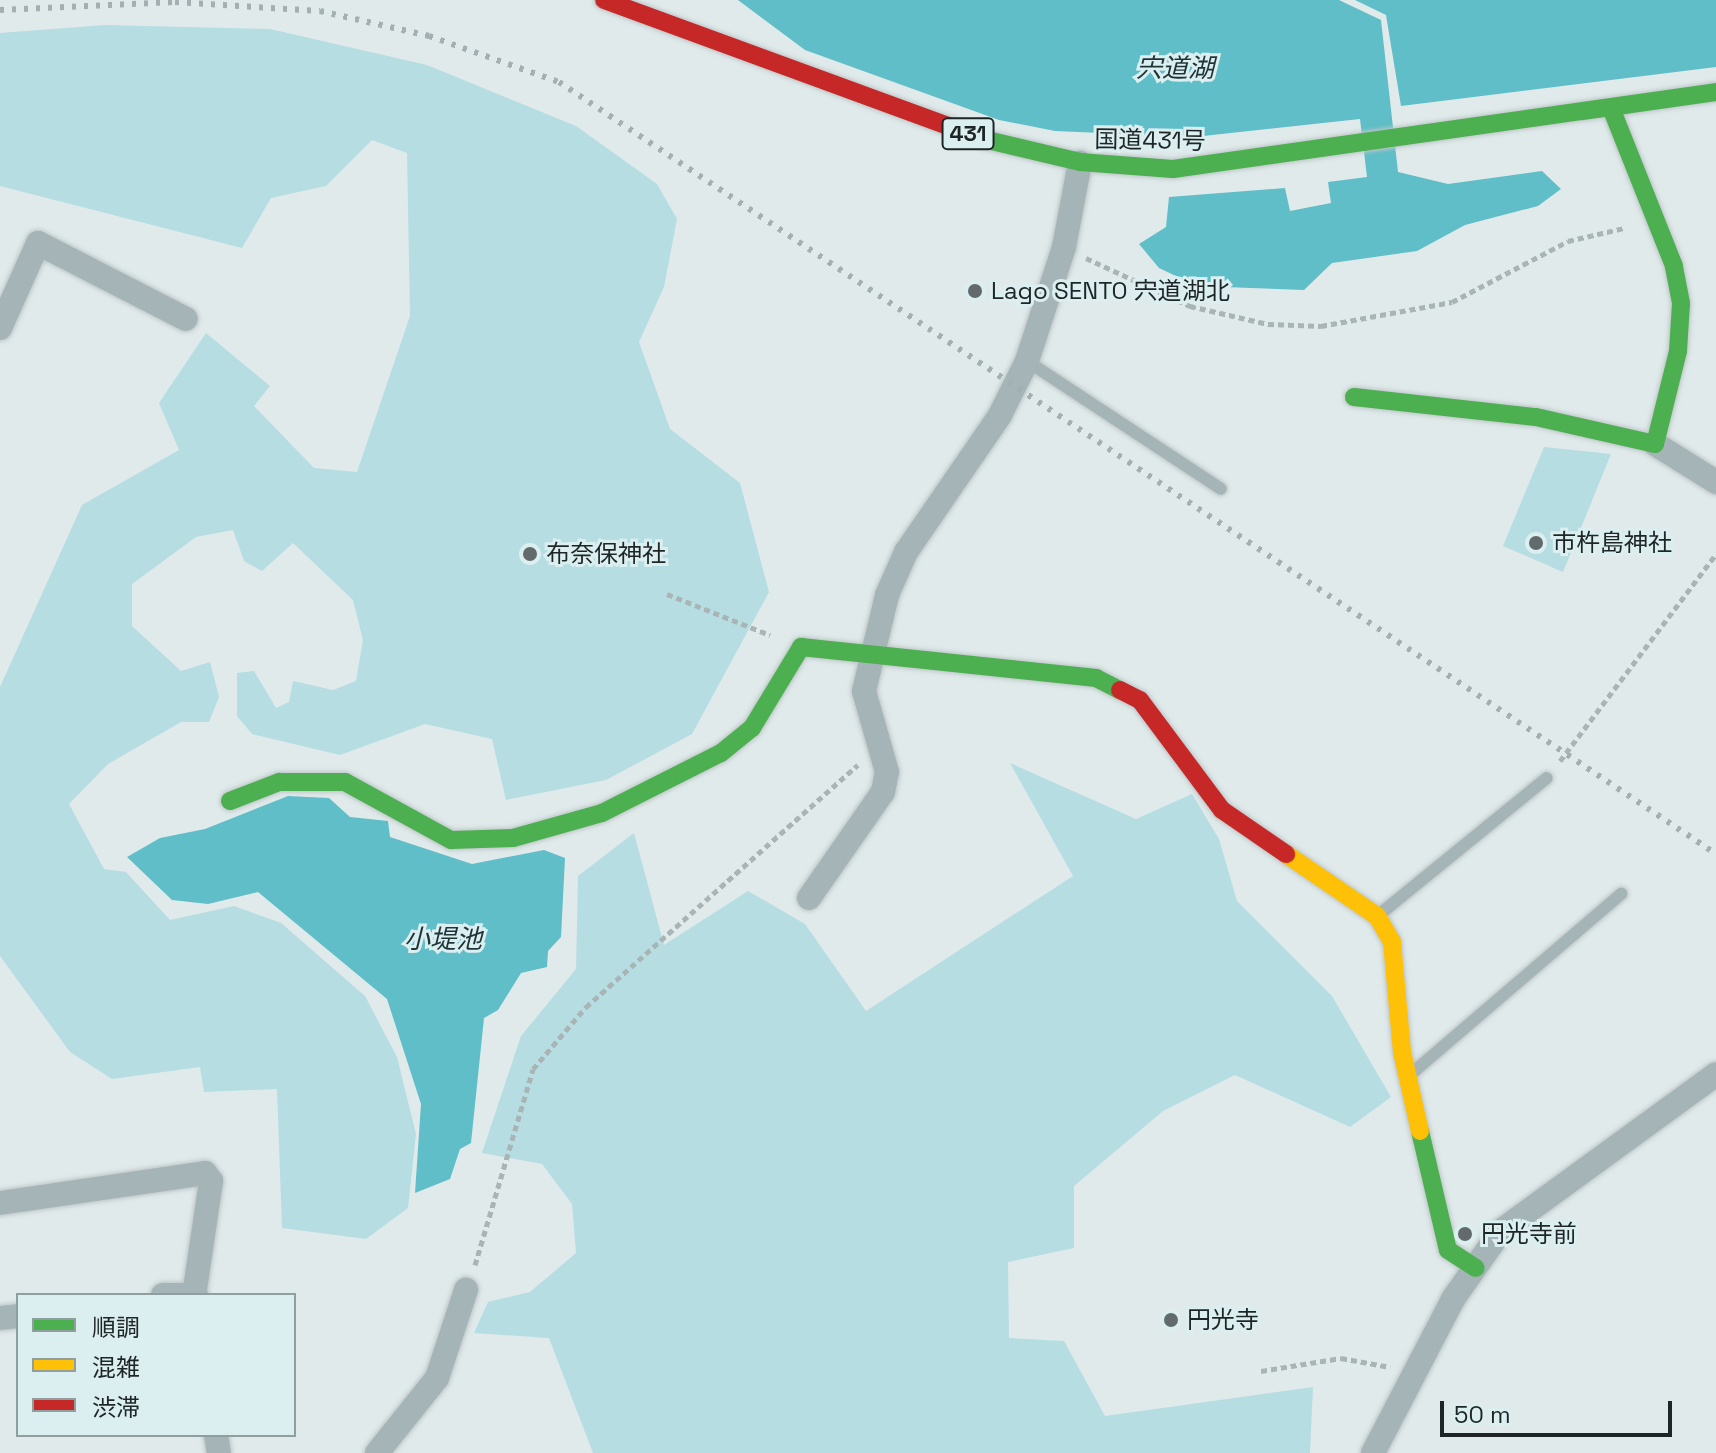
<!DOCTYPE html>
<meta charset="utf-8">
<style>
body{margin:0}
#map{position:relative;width:1716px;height:1453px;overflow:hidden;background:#e0eaeb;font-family:"Space Grotesk","Noto Sans JP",sans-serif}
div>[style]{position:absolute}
.green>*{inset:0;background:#b5dde2}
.water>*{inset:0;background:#5fbec7}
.path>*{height:5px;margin-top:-2.5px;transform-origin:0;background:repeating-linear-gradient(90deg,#a9b4b5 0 6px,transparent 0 10px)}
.roads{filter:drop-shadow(0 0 2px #bec6c7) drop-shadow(0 0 2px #bec6c7)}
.lane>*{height:12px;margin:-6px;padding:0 6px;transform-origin:6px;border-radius:6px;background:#a5b4b6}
.street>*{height:24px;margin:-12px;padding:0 12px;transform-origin:12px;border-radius:12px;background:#a5b4b6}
.fast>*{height:18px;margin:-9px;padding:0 9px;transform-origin:9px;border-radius:9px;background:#4caf50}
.slow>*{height:18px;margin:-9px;padding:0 9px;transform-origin:9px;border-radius:9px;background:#ffc107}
.jam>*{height:18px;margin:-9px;padding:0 9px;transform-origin:9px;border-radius:9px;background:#c62828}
.rail>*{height:6px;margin-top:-3px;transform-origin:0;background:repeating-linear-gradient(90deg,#a4afb1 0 4px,transparent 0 12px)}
.dots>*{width:22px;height:22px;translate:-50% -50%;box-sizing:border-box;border:4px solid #dbeef0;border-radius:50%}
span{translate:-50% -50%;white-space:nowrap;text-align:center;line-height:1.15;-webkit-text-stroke:6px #dbeef0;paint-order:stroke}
.shield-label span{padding:2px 6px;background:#dbeef0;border:2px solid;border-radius:6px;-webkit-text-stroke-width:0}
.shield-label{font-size:22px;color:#1e2526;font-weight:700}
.street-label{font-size:24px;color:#1e2526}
.poi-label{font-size:24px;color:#1e2526}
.left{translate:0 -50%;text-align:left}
.water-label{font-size:26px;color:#1f3437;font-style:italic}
.legend{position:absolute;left:16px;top:1293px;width:280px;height:144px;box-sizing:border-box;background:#dbeef0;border:2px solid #8f9e9f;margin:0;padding:10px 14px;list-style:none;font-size:24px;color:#1e2526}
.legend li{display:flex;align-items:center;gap:16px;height:40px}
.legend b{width:40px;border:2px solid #8f9e9f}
.scale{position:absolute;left:1440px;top:1401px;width:232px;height:36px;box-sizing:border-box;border:4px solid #1e2526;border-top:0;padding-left:10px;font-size:24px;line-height:28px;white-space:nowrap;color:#1e2526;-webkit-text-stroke:6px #dbeef0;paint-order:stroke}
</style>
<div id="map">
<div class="green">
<i style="clip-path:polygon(105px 25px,270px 29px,427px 65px,576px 126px,657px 184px,677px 219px,664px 287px,639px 342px,670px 429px,740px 483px,769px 592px,692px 734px,606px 780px,506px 800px,492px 739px,425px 724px,340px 755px,252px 734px,237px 716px,237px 673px,254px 671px,276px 708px,289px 702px,293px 681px,333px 690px,356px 681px,363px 640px,353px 600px,293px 543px,262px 571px,244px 561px,233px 530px,196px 537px,132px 584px,132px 626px,181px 671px,210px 662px,219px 697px,209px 722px,181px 722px,108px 764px,69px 804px,104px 869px,126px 872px,170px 920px,234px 906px,281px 923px,365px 996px,397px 1057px,416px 1134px,408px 1208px,366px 1239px,282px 1228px,277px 1089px,204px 1092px,200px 1067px,112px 1079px,70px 1052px,0 956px,0 687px,82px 505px,179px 450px,159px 403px,206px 333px,270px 386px,254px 406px,314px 468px,357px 472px,410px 316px,407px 153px,372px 140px,326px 186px,271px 198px,242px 248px,0 186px,0 33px)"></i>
<i style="clip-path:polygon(1544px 447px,1611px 454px,1563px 572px,1503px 546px)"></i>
<i style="clip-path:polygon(1010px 763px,1136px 819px,1192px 794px,1219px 839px,1237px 901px,1332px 996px,1391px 1097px,1350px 1127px,1235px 1075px,1163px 1111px,1074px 1186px,1074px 1248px,1008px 1262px,1009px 1338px,1064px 1341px,1105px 1416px,1313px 1387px,1310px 1453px,593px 1453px,549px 1338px,474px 1333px,488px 1302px,530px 1292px,576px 1253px,572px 1204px,542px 1164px,482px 1153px,521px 1036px,576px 969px,578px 876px,634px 833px,664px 945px,748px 891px,805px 924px,866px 1011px,1073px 876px)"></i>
</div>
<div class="water">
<i style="clip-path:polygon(738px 0,1339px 0,1381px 20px,1398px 172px,1448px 184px,1542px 171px,1561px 189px,1538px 206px,1465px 225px,1417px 251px,1332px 263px,1304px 290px,1197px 286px,1159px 268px,1139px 244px,1166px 227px,1169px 197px,1285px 188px,1290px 211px,1331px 203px,1328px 182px,1367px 177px,1360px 119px,1194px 137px,1055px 131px,999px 120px,805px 50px)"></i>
<i style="clip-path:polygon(1355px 0,1716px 0,1716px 67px,1401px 106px,1386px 15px)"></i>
<i style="clip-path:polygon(288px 796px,329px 798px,350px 817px,388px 821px,390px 837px,472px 864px,544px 850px,565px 858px,561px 937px,548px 951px,547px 967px,521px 973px,498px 1010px,484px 1018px,471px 1143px,460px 1149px,450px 1179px,415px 1193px,421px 1104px,387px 999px,258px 892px,208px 904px,172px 900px,127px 857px,160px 838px,205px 829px)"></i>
</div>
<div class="path">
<i style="left:1086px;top:258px;width:115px;rotate:24.8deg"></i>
<i style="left:1190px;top:306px;width:80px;rotate:13deg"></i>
<i style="left:1268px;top:324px;width:53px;rotate:2.2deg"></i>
<i style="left:1321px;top:326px;width:133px;rotate:-10.4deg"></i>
<i style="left:1452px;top:302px;width:131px;rotate:-27.7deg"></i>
<i style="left:1568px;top:241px;width:57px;rotate:-13.1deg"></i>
<i style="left:667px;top:594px;width:111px;rotate:21.7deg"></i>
<i style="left:1560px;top:761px;width:259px;rotate:-53deg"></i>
<i style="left:475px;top:1265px;width:204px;rotate:-73.5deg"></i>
<i style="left:533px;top:1069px;width:82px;rotate:-49.5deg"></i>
<i style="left:586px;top:1007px;width:364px;rotate:-41.7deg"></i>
<i style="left:1261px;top:1371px;width:81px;rotate:-9.2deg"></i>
<i style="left:1341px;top:1358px;width:50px;rotate:10.4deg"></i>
</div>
<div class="roads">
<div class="lane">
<i style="left:1027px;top:361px;width:232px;rotate:33.4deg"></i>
<i style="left:1380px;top:914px;width:215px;rotate:-39.2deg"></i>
<i style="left:1411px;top:1074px;width:277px;rotate:-40.6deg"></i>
</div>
<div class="street">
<i style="left:0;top:328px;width:93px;rotate:-65.9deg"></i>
<i style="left:38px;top:243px;width:166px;rotate:27.2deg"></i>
<i style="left:1655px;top:444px;width:72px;rotate:31.9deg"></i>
<i style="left:809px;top:898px;width:129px;rotate:-55.1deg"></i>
<i style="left:883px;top:792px;width:20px;rotate:-79deg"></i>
<i style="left:887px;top:772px;width:84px;rotate:-105.9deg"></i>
<i style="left:864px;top:691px;width:99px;rotate:-76.5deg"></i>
<i style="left:887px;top:595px;width:47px;rotate:-66.2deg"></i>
<i style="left:906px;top:552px;width:166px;rotate:-55.5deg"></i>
<i style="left:1000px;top:415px;width:60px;rotate:-63.4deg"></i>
<i style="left:1027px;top:361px;width:120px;rotate:-72deg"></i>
<i style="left:1064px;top:247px;width:86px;rotate:-79.3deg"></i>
<i style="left:0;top:1203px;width:207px;rotate:-8.3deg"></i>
<i style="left:205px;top:1173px;width:10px;rotate:53deg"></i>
<i style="left:211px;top:1181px;width:110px;rotate:98.4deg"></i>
<i style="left:163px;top:1295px;width:33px"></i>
<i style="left:0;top:1318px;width:18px;rotate:-6deg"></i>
<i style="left:216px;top:1435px;width:18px;rotate:81deg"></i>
<i style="left:377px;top:1453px;width:96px;rotate:-51.3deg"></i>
<i style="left:437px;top:1378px;width:93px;rotate:-71.8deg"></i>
<i style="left:1373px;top:1453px;width:174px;rotate:-62.5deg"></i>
<i style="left:1453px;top:1299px;width:83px;rotate:-54.8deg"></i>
<i style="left:1501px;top:1231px;width:266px;rotate:-36.1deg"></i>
</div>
<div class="fast">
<i style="left:983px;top:139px;width:100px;rotate:13.3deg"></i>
<i style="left:1080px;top:162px;width:93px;rotate:4.3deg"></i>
<i style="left:1173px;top:169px;width:548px;rotate:-8.07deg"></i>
<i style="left:1354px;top:397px;width:183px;rotate:6.3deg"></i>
<i style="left:1536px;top:417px;width:122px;rotate:12.8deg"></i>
<i style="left:1655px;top:444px;width:96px;rotate:-76.1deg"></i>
<i style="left:1678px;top:351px;width:48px;rotate:-86.4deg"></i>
<i style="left:1681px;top:303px;width:38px;rotate:-101deg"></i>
<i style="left:1674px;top:266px;width:170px;rotate:-111.7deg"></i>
<i style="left:230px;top:801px;width:53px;rotate:-21.2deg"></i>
<i style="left:279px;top:782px;width:66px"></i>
<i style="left:345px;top:782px;width:121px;rotate:28.7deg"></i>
<i style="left:451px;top:840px;width:62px;rotate:-1.8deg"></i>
<i style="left:513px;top:838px;width:92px;rotate:-15.7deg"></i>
<i style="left:602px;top:813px;width:133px;rotate:-26.8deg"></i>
<i style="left:721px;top:753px;width:40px;rotate:-39deg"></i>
<i style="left:752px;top:728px;width:95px;rotate:-58.8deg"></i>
<i style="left:801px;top:647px;width:297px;rotate:6deg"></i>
<i style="left:1096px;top:678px;width:27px;rotate:27deg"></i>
<i style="left:1420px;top:1131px;width:122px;rotate:76.8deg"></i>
<i style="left:1448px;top:1250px;width:33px;rotate:33deg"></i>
</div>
<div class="slow">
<i style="left:1286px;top:854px;width:110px;rotate:34.3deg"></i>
<i style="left:1377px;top:916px;width:30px;rotate:60deg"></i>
<i style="left:1392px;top:942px;width:110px;rotate:84.8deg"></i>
<i style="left:1402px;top:1052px;width:81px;rotate:77.2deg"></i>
</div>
<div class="jam">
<i style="left:604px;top:0;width:404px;rotate:20.1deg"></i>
<i style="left:1120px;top:690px;width:22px;rotate:27deg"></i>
<i style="left:1140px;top:700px;width:137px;rotate:53.3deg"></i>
<i style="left:1222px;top:810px;width:78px;rotate:34.5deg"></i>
</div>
</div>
<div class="rail">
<i style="left:0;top:10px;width:175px;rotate:-2.6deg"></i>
<i style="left:175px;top:2px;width:145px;rotate:3.6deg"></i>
<i style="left:320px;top:11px;width:112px;rotate:12.9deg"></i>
<i style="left:429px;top:36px;width:138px;rotate:19.5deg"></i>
<i style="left:559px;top:82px;width:1391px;rotate:33.71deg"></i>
</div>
<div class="dots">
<i style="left:975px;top:291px;background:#626a6b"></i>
<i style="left:1536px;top:543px;background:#626a6b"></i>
<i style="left:530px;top:554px;background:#626a6b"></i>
<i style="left:1465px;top:1234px;background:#626a6b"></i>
<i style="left:1171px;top:1320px;background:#626a6b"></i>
</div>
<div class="shield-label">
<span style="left:968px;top:134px">431</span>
</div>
<div class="street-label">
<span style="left:1150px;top:140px;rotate:1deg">国道431号</span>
</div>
<div class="poi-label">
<span class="left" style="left:991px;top:291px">Lago SENTO 宍道湖北</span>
<span class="left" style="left:1552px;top:543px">市杵島神社</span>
<span class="left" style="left:546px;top:554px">布奈保神社</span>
<span class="left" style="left:1481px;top:1234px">円光寺前</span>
<span class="left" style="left:1187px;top:1320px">円光寺</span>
</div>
<div class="water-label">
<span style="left:1175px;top:69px">宍道湖</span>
<span style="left:443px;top:940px">小堤池</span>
</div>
<ul class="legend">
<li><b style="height:10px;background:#4caf50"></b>順調</li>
<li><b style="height:10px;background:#ffc107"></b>混雑</li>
<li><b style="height:10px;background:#c62828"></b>渋滞</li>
</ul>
<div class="scale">50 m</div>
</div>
